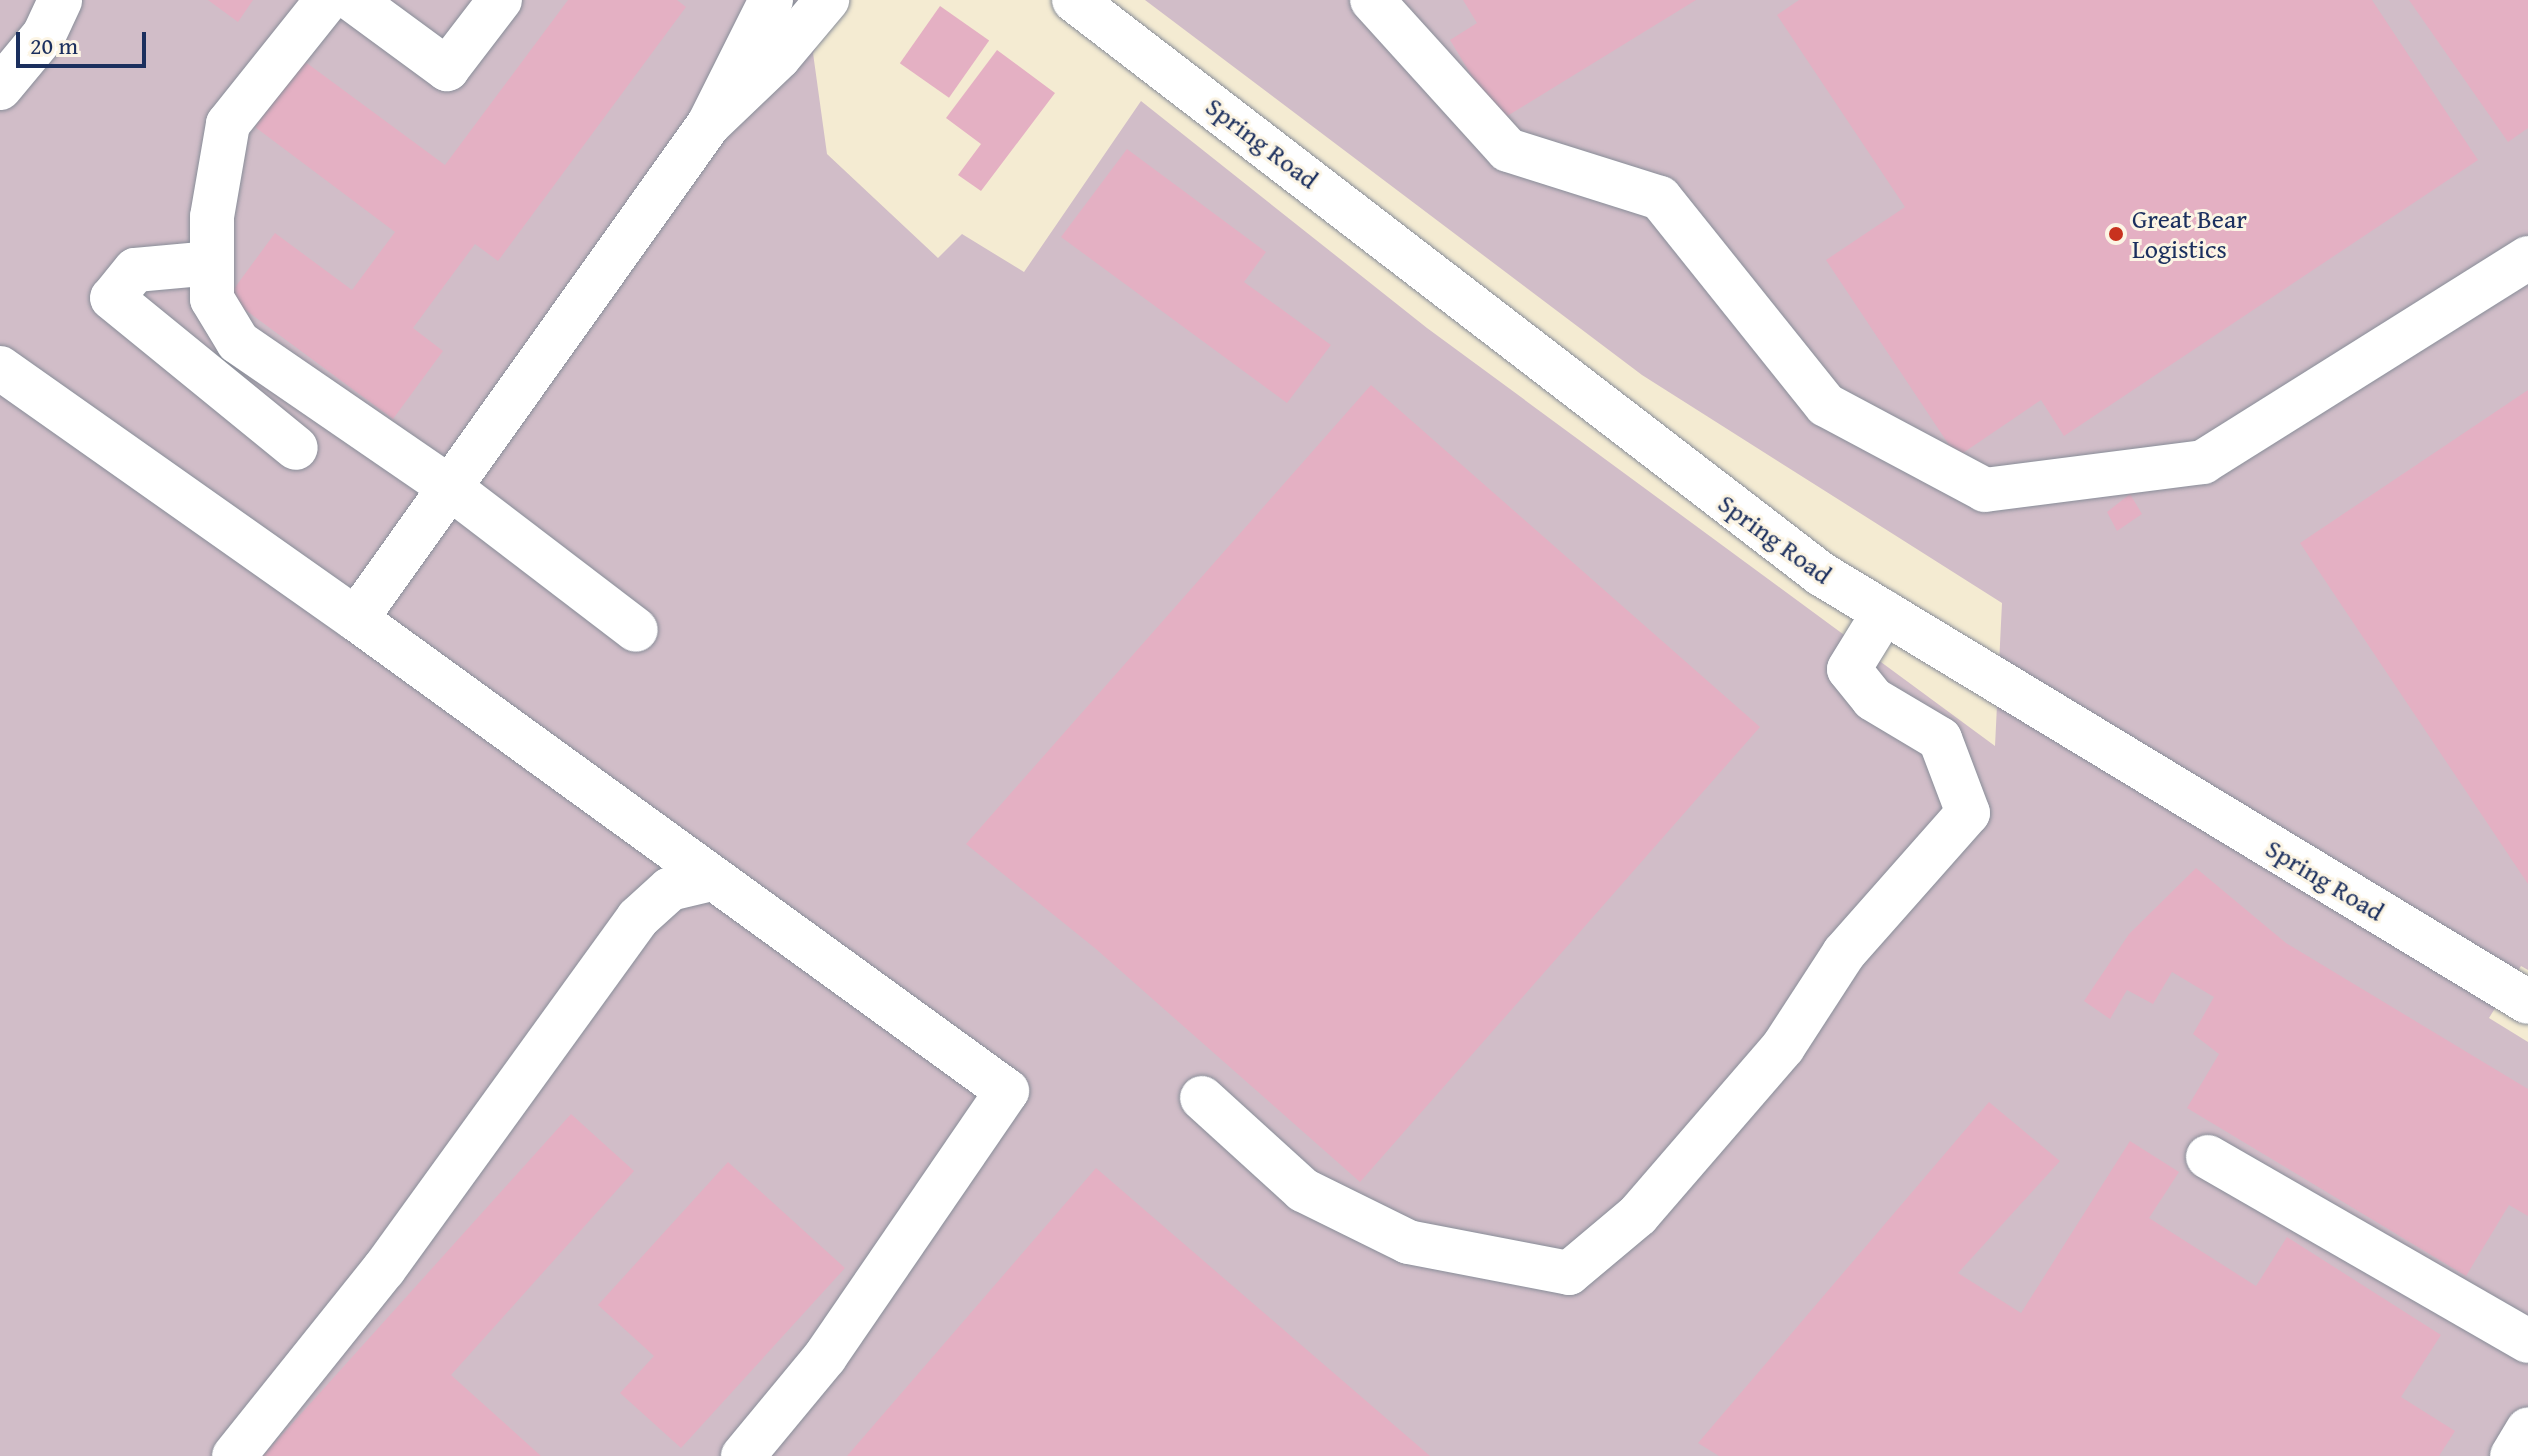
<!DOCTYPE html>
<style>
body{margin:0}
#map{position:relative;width:2528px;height:1456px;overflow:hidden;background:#f4ebd2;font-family:"Gentium Book Plus",serif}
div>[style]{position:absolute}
.industrial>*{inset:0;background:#d1bdc8}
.building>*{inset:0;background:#e4b0c3;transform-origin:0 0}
.roads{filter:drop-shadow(0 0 2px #888d98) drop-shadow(0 0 2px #888d98)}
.minor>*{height:44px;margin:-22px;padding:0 22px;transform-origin:22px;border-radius:22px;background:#fff}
.major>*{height:44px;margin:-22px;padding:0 22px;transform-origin:22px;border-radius:22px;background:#fff}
.dots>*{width:22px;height:22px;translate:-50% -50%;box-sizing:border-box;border:4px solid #fcf5e5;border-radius:50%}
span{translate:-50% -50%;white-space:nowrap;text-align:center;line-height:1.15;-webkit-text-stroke:6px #fcf5e5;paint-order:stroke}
.street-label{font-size:26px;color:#1b2f5e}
.poi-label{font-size:26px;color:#1b2f5e}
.left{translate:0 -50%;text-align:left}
.scale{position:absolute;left:16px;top:32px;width:130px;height:36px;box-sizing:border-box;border:4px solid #1b2f5e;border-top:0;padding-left:10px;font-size:24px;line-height:28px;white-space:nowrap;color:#1b2f5e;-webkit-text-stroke:6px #fcf5e5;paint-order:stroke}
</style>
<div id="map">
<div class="industrial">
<i style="clip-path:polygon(0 0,832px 0,839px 6px,813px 53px,827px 154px,938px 258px,962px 234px,1024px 272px,1141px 101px,1427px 328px,1995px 746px,2002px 603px,1642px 375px,1145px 0,2528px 0,2528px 970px,2521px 966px,2489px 1018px,2528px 1042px,2528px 1456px,0 1456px)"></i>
</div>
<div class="building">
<i style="clip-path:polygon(208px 0,253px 0,238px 22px)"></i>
<i style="clip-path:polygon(568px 0,677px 0,686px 7px,498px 261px,475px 244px,413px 328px,443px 351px,393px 419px,228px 297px,275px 233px,352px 290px,395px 232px,255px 127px,304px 61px,445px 165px)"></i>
<i style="clip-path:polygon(1463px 0,1696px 0,1499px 121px,1450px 40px,1477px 23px)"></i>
<i style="clip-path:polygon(1799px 0,2372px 0,2478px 160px,2064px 436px,2041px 400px,1957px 457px,1826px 260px,1905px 207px,1777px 15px)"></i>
<i style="clip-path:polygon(2409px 0,2528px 0,2528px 128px,2508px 142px)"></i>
<i style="left:940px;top:6px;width:60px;height:70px;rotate:35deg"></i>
<i style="clip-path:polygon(997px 50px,1055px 93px,981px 191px,958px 175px,981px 144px,946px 118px)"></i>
<i style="clip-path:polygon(1127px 149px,1266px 252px,1244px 282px,1331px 345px,1287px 403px,1061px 237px)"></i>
<i style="clip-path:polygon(1371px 385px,1760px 727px,1360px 1182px,1096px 949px,966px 844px)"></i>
<i style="clip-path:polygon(2528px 390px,2528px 884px,2300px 543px)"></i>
<i style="clip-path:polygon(2130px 494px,2142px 514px,2117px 531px,2107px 512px)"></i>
<i style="clip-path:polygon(2196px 868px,2286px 943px,2528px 1089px,2528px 1216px,2509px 1205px,2466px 1276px,2187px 1108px,2219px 1054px,2193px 1034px,2214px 997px,2172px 972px,2153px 1004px,2127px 990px,2110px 1019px,2084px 1001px,2129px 934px)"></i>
<i style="clip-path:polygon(1989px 1102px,2060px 1161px,1958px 1273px,2021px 1313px,2130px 1141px,2179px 1172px,2149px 1218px,2256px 1286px,2287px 1237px,2441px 1335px,2401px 1397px,2455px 1431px,2439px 1456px,1719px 1456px,1698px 1443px)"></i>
<i style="clip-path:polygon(571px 1114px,634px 1171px,451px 1375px,541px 1456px,263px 1456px)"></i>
<i style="clip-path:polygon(728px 1162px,845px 1268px,681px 1448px,620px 1393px,654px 1356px,598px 1305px)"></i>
<i style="clip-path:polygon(1096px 1168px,1430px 1456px,847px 1456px)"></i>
</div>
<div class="roads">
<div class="minor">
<i style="left:327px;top:0;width:159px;rotate:128.6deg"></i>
<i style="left:228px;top:124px;width:94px;rotate:99.8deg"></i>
<i style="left:212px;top:217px;width:82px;rotate:90deg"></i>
<i style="left:212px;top:299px;width:50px;rotate:58.8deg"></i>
<i style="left:238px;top:342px;width:256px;rotate:34.5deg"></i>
<i style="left:449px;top:487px;width:235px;rotate:37.4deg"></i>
<i style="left:353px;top:0;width:117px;rotate:36.3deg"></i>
<i style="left:447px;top:69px;width:87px;rotate:-52.5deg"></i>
<i style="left:771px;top:0;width:139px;rotate:116.6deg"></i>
<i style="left:709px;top:124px;width:97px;rotate:-43.7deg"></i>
<i style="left:779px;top:57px;width:75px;rotate:-49.9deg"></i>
<i style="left:1372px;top:0;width:202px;rotate:47.8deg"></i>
<i style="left:1508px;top:150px;width:159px;rotate:17.5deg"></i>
<i style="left:1660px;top:198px;width:265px;rotate:51.3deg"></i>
<i style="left:1826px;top:405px;width:180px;rotate:28.1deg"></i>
<i style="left:1985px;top:490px;width:220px;rotate:-7.3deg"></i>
<i style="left:2203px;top:462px;width:384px;rotate:-32.1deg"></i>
<i style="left:0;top:88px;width:69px;rotate:-50.3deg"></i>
<i style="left:44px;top:35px;width:38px;rotate:-65deg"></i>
<i style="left:212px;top:263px;width:77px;rotate:174.8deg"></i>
<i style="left:135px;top:270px;width:36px;rotate:129deg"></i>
<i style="left:112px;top:298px;width:237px;rotate:39.2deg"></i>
<i style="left:0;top:368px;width:436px;rotate:35.2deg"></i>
<i style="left:356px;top:619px;width:608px;rotate:-54.51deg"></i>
<i style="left:356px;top:619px;width:804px;rotate:35.94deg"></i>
<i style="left:1007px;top:1091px;width:322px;rotate:124.4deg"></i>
<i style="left:825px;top:1357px;width:129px;rotate:129.6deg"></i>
<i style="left:1202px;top:1098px;width:137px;rotate:42.3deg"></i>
<i style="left:1303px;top:1190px;width:117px;rotate:26.3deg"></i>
<i style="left:1408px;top:1242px;width:164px;rotate:10.9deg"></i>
<i style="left:1569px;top:1273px;width:90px;rotate:-40deg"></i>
<i style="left:1638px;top:1215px;width:222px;rotate:-49.2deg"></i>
<i style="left:1783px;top:1047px;width:112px;rotate:-57deg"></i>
<i style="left:1844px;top:953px;width:187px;rotate:-48.5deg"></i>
<i style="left:1968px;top:813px;width:79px;rotate:-110.7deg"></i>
<i style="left:1940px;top:739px;width:78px;rotate:-149.2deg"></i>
<i style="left:1873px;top:699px;width:38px;rotate:-129deg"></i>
<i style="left:1849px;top:669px;width:67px;rotate:-58.4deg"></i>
<i style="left:2208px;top:1157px;width:369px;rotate:29.9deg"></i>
<i style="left:234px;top:1456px;width:240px;rotate:-51.3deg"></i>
<i style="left:384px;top:1269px;width:433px;rotate:-54.1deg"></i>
<i style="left:638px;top:918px;width:43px;rotate:-42.2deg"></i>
<i style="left:670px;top:889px;width:42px;rotate:-13.7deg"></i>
<i style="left:2512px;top:1456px;width:31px;rotate:-59deg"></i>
</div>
<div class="major">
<i style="left:1074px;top:0;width:942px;rotate:37.54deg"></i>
<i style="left:1821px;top:574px;width:826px;rotate:31.19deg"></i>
</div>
</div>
<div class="dots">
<i style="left:2116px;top:234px;background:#c8321e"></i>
</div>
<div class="street-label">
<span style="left:1262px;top:143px;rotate:37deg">Spring Road</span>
<span style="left:1775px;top:539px;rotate:36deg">Spring Road</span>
<span style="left:2325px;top:880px;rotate:31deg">Spring Road</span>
</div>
<div class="poi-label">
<span class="left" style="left:2132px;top:234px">Great Bear<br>Logistics</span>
</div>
<div class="scale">20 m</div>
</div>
